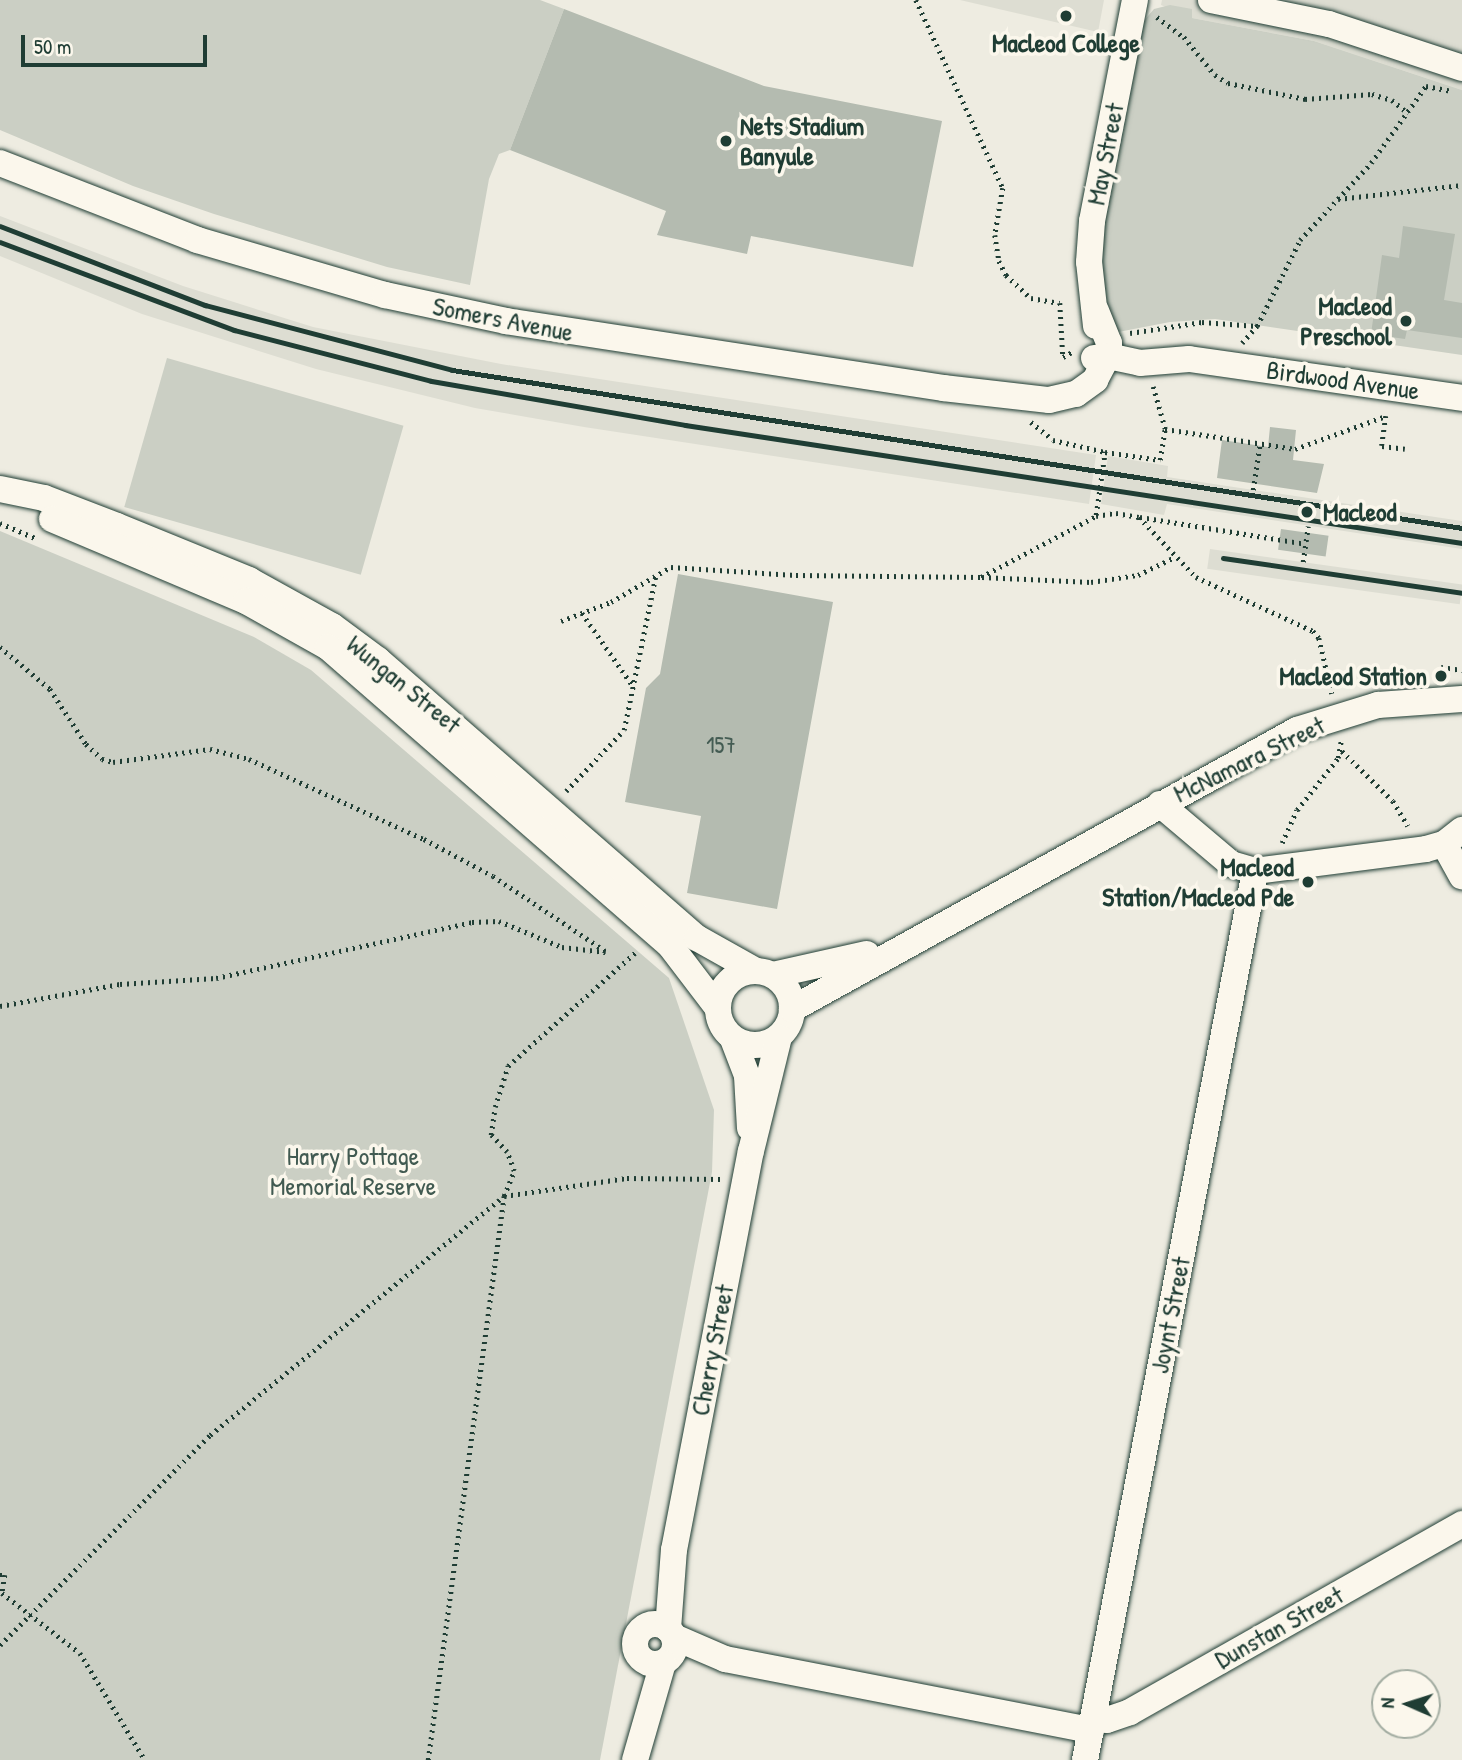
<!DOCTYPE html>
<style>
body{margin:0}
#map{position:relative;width:1462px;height:1760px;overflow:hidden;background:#eeece1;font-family:"Patrick Hand",sans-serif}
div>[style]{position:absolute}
.built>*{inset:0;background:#ddddd2;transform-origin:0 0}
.green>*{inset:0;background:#cbcfc4;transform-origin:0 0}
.building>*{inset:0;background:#b4bbb0;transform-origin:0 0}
.path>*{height:4.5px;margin-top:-2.25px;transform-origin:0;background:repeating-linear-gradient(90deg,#1f3d34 0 2px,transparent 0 7px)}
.roads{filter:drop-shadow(0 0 2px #1f3d34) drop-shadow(0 0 2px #1f3d34)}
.minor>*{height:26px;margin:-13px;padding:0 13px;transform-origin:13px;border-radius:13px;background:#fbf7ec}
.minor>.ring{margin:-13px;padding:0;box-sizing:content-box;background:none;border:26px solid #fbf7ec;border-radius:50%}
.rail>*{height:5px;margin:-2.5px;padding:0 2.5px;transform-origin:2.5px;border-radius:2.5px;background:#1f3d34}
.dots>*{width:19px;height:19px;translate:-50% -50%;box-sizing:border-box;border:4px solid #fbf7ec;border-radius:50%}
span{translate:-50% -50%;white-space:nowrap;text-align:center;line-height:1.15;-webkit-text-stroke:7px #fbf7ec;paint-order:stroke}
.number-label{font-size:23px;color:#445c53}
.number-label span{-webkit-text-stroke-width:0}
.poi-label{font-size:26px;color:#1f3d34;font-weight:700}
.left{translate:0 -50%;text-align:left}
.right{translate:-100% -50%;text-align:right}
.street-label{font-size:26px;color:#1f3d34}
.park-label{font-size:26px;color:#415a51}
.north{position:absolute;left:1371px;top:1669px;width:70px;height:70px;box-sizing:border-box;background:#fbf7ec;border:2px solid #a3ada2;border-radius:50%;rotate:273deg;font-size:19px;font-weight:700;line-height:28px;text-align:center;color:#1f3d34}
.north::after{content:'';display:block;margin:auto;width:24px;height:32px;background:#1f3d34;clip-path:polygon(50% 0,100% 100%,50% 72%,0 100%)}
.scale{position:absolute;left:21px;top:35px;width:186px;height:32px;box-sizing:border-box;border:4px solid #1f3d34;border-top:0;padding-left:9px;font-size:21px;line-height:24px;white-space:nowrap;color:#1f3d34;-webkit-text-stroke:5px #fbf7ec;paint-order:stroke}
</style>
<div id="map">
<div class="built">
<i style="clip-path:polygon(960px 0,1104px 0,1098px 32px)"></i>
<i style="clip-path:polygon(1162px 0,1462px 0,1462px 90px,1314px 41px,1192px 18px,1161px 5px)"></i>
<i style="clip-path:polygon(0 216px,183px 286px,313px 327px,501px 364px,1096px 455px,1089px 504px,584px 427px,475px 408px,316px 369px,142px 314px,0 256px)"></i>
<i style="clip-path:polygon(1108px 456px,1168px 466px,1167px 477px,1462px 521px,1462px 549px,1167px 504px,1164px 515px,1101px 504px)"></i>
<i style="left:1210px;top:549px;width:255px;height:20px;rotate:8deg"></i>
</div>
<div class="green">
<i style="clip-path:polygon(0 0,540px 0,564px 9px,510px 150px,499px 154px,489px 179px,470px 285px,387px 267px,214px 214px,133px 186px,0 130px)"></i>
<i style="clip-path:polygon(1170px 5px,1192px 9px,1192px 18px,1314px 41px,1462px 90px,1462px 355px,1215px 319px,1170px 322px,1113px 333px,1102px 272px,1102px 232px,1143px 22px,1154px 9px)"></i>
<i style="left:167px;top:358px;width:246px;height:155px;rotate:16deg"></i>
<i style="clip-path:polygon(0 531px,254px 637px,311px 670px,669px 978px,714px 1110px,712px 1172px,600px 1760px,0 1760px)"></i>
</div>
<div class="building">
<i style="clip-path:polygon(564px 9px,764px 86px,942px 121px,913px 267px,751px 236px,747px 254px,657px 235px,666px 211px,510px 150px)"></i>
<i style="clip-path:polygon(1403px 226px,1455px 234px,1444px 300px,1462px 303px,1462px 338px,1407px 330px,1405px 339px,1371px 334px,1382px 255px,1399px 258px)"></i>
<i style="clip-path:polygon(1270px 427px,1296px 430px,1293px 460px,1324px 464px,1317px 493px,1217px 478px,1222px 440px,1268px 447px)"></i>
<i style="left:1281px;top:529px;width:48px;height:21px;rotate:8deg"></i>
<i style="clip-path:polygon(678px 574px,833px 602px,777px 909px,687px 893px,701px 816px,625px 802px,646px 688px,660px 674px)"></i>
</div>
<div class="path">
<i style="left:916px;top:0;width:207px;rotate:65.2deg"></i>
<i style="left:1003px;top:188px;width:48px;rotate:99.7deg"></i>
<i style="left:995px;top:235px;width:26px;rotate:81deg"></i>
<i style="left:999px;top:261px;width:16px;rotate:63deg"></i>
<i style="left:1006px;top:275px;width:34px;rotate:43deg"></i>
<i style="left:1031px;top:298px;width:29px;rotate:10deg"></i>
<i style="left:1060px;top:303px;width:54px;rotate:86.8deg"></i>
<i style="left:1063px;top:357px;width:10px;rotate:-29deg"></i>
<i style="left:1157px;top:17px;width:34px;rotate:37deg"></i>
<i style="left:1184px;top:37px;width:49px;rotate:50.8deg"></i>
<i style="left:1215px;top:75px;width:15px;rotate:32deg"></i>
<i style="left:1228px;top:83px;width:79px;rotate:11.7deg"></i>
<i style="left:1305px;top:99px;width:67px;rotate:-4.3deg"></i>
<i style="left:1372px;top:94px;width:21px;rotate:17deg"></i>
<i style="left:1392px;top:100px;width:21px;rotate:39deg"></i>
<i style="left:1338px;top:199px;width:125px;rotate:-6.4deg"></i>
<i style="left:1130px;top:333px;width:73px;rotate:-8.7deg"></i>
<i style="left:1202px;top:322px;width:55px;rotate:4.2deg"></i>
<i style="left:1242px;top:343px;width:23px;rotate:-49deg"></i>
<i style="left:1257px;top:326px;width:96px;rotate:-63.4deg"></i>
<i style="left:1300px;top:240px;width:105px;rotate:-47.3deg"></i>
<i style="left:1371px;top:163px;width:95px;rotate:-54.5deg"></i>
<i style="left:1426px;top:86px;width:25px;rotate:11deg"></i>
<i style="left:1031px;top:422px;width:28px;rotate:39deg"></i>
<i style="left:1053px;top:440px;width:53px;rotate:13deg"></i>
<i style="left:1165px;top:429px;width:132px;rotate:8.7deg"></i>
<i style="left:1295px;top:449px;width:97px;rotate:-19.9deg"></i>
<i style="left:1386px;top:416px;width:30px;rotate:98deg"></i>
<i style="left:1382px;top:446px;width:23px;rotate:7deg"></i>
<i style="left:1253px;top:490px;width:48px;rotate:-81.5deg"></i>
<i style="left:1096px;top:515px;width:64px;rotate:-81.9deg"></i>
<i style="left:1105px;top:452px;width:56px;rotate:8.3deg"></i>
<i style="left:1160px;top:460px;width:31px;rotate:-81deg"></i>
<i style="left:1165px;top:429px;width:44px;rotate:-105.9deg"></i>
<i style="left:1140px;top:517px;width:168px;rotate:9.2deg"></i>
<i style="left:0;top:523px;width:38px;rotate:23deg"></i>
<i style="left:1303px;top:562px;width:36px;rotate:-82deg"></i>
<i style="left:982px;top:577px;width:109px;rotate:2.6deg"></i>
<i style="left:1091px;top:582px;width:48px;rotate:-8.5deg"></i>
<i style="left:1138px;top:575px;width:41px;rotate:-25.9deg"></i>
<i style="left:582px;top:613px;width:89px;rotate:55.1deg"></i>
<i style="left:561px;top:621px;width:53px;rotate:-20.8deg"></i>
<i style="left:611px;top:602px;width:69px;rotate:-30.3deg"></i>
<i style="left:671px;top:567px;width:125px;rotate:3.7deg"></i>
<i style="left:796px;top:575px;width:185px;rotate:0.6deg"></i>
<i style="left:981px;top:577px;width:130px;rotate:-27.9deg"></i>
<i style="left:1096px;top:516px;width:20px;rotate:-9deg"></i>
<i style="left:1116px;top:513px;width:23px;rotate:10deg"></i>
<i style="left:1139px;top:517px;width:83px;rotate:46.5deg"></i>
<i style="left:1196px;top:577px;width:129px;rotate:24.8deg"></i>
<i style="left:1313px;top:631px;width:9px;rotate:49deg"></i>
<i style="left:1319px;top:638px;width:57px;rotate:76.9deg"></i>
<i style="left:0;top:647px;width:65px;rotate:40deg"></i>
<i style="left:50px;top:689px;width:66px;rotate:56.8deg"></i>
<i style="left:86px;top:744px;width:22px;rotate:43deg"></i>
<i style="left:102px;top:759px;width:11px;rotate:15deg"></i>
<i style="left:113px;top:762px;width:98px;rotate:-7.6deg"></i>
<i style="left:210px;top:749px;width:40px;rotate:14.4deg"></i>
<i style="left:249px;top:759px;width:192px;rotate:24.6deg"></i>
<i style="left:424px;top:839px;width:78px;rotate:28.2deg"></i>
<i style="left:493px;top:876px;width:137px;rotate:33.7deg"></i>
<i style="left:1441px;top:667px;width:21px;rotate:8deg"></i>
<i style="left:1342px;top:751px;width:71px;rotate:44.4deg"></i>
<i style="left:1393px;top:801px;width:29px;rotate:59deg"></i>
<i style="left:566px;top:791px;width:84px;rotate:-46.4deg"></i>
<i style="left:624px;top:730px;width:159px;rotate:-78.4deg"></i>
<i style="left:1282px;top:843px;width:36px;rotate:-66deg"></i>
<i style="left:1297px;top:810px;width:66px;rotate:-51.7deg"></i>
<i style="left:1338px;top:758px;width:17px;rotate:-80deg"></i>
<i style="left:0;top:1006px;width:122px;rotate:-10.4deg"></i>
<i style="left:120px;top:984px;width:96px;rotate:-3.6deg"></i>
<i style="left:216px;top:978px;width:262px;rotate:-12.3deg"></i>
<i style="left:472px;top:922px;width:27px;rotate:-2deg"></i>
<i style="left:499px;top:921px;width:68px;rotate:22.4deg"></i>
<i style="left:562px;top:947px;width:44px;rotate:6.5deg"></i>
<i style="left:0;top:1575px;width:5px"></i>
<i style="left:5px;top:1575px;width:18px;rotate:99deg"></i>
<i style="left:2px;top:1593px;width:98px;rotate:37.6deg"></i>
<i style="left:80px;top:1653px;width:125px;rotate:58.7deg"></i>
<i style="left:0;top:1645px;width:297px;rotate:-45deg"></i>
<i style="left:210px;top:1435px;width:379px;rotate:-39.1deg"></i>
<i style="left:504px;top:1196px;width:124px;rotate:-8.3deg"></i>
<i style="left:627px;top:1178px;width:95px;rotate:0.6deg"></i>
<i style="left:428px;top:1760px;width:569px;rotate:-82.33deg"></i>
<i style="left:504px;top:1196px;width:27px;rotate:-68deg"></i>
<i style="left:514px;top:1171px;width:20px;rotate:-110deg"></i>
<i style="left:507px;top:1152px;width:23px;rotate:-133deg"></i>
<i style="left:491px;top:1135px;width:28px;rotate:-82deg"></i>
<i style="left:495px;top:1107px;width:43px;rotate:-72.4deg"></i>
<i style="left:508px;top:1066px;width:174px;rotate:-41.7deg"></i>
</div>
<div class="roads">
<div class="minor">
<i style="left:1211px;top:0;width:120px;rotate:11.5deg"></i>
<i style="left:1329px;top:24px;width:140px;rotate:18.3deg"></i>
<i style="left:0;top:163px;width:212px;rotate:21.3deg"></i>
<i style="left:197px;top:240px;width:196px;rotate:16.3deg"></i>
<i style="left:385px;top:295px;width:124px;rotate:12.1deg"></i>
<i style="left:506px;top:321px;width:442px;rotate:8.7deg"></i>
<i style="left:943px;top:388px;width:107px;rotate:6.5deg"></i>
<i style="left:1049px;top:400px;width:28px;rotate:-13deg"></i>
<i style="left:1076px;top:394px;width:24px;rotate:-36deg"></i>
<i style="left:1095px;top:380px;width:30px;rotate:-62deg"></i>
<i style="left:1109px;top:354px;width:11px;rotate:-90deg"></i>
<i style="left:1109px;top:343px;width:35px;rotate:-112deg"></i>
<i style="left:1096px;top:326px;width:64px;rotate:-96.2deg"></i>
<i style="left:1089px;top:262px;width:41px;rotate:-85.8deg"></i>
<i style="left:1092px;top:221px;width:225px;rotate:-79deg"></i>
<i style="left:1094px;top:358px;width:14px;rotate:-8deg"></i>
<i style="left:1108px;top:356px;width:33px;rotate:12deg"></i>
<i style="left:1140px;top:363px;width:49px;rotate:-4.7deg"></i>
<i style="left:1189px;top:359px;width:276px;rotate:8.1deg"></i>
<i style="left:0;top:489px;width:45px;rotate:11.6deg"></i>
<i style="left:44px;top:498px;width:78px;rotate:21deg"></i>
<i style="left:117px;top:526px;width:143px;rotate:22.2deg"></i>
<i style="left:249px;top:580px;width:95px;rotate:29deg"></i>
<i style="left:332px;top:626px;width:57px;rotate:36.5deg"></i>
<i style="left:378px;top:660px;width:423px;rotate:41.1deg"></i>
<i style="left:697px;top:938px;width:65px;rotate:29.3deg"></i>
<i style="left:52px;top:519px;width:211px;rotate:22.9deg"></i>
<i style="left:246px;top:601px;width:94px;rotate:29.3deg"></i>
<i style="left:328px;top:647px;width:452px;rotate:41.1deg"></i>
<i style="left:669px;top:944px;width:79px;rotate:52.7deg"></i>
<i style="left:1160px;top:804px;width:93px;rotate:40.2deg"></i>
<i style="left:1231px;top:864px;width:25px;rotate:16deg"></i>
<i style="left:1255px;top:871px;width:172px;rotate:-7.3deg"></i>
<i style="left:1426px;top:849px;width:19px;rotate:-16deg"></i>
<i style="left:1444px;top:844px;width:23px;rotate:-38deg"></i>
<i style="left:1444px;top:844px;width:37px;rotate:61deg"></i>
<i class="ring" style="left:718px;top:971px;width:48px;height:48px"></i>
<i style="left:773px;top:975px;width:96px;rotate:-12.6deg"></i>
<i style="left:792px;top:1009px;width:577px;rotate:-28.92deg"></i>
<i style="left:1297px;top:730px;width:85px;rotate:-17.2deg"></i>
<i style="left:1378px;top:705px;width:84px;rotate:-4.1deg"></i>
<i style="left:733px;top:1039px;width:40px;rotate:69deg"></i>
<i style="left:747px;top:1076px;width:52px;rotate:86.7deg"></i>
<i class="ring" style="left:635px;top:1624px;width:14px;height:14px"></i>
<i style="left:668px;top:1629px;width:79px;rotate:-85.7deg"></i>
<i style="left:674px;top:1550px;width:406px;rotate:-79.1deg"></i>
<i style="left:751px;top:1151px;width:117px;rotate:-76.2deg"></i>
<i style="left:674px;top:1637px;width:56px;rotate:23.3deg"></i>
<i style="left:725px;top:1659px;width:373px;rotate:11deg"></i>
<i style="left:1094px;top:1717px;width:13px;rotate:13deg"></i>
<i style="left:1107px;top:1720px;width:24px;rotate:-19deg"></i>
<i style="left:1130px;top:1712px;width:382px;rotate:-29.5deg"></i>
<i style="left:635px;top:1760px;width:101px;rotate:-73.9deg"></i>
<i style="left:1085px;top:1760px;width:905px;rotate:-79.17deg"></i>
</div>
</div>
<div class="rail">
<i style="left:0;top:226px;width:220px;rotate:21.1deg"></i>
<i style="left:205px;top:305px;width:255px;rotate:14.7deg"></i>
<i style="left:452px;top:370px;width:1022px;rotate:8.89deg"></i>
<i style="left:0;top:242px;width:250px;rotate:20.6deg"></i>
<i style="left:234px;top:330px;width:203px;rotate:14.5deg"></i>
<i style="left:431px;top:381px;width:258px;rotate:9.8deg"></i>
<i style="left:685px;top:425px;width:786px;rotate:8.64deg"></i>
<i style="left:1223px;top:558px;width:242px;rotate:8.3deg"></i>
</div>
<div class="dots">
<i style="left:1066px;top:16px;background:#1f3d34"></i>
<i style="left:726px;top:141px;background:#1f3d34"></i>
<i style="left:1406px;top:321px;background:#1f3d34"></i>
<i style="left:1307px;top:512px;background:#1f3d34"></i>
<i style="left:1441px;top:676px;background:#1f3d34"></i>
<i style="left:1308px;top:882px;background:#1f3d34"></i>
</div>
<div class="number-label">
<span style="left:721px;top:745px">157</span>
</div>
<div class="poi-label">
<span style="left:1066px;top:43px">Macleod College</span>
<span class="left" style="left:740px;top:141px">Nets Stadium<br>Banyule</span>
<span class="right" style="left:1392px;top:321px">Macleod<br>Preschool</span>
<span class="left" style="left:1323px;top:512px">Macleod</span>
<span class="right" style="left:1427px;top:676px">Macleod Station</span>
<span class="right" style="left:1294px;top:882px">Macleod<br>Station/Macleod Pde</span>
</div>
<div class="street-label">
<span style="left:1105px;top:154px;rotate:-79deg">May Street</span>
<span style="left:503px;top:319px;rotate:11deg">Somers Avenue</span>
<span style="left:1343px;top:380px;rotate:8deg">Birdwood Avenue</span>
<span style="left:404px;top:684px;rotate:39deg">Wungan Street</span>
<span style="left:1249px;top:759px;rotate:-26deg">McNamara Street</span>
<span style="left:1170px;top:1315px;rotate:-79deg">Joynt Street</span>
<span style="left:712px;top:1350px;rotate:-79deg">Cherry Street</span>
<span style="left:1279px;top:1627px;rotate:-29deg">Dunstan Street</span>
</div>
<div class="park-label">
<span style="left:353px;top:1171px">Harry Pottage<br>Memorial Reserve</span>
</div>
<div class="north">N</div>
<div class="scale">50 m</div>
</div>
